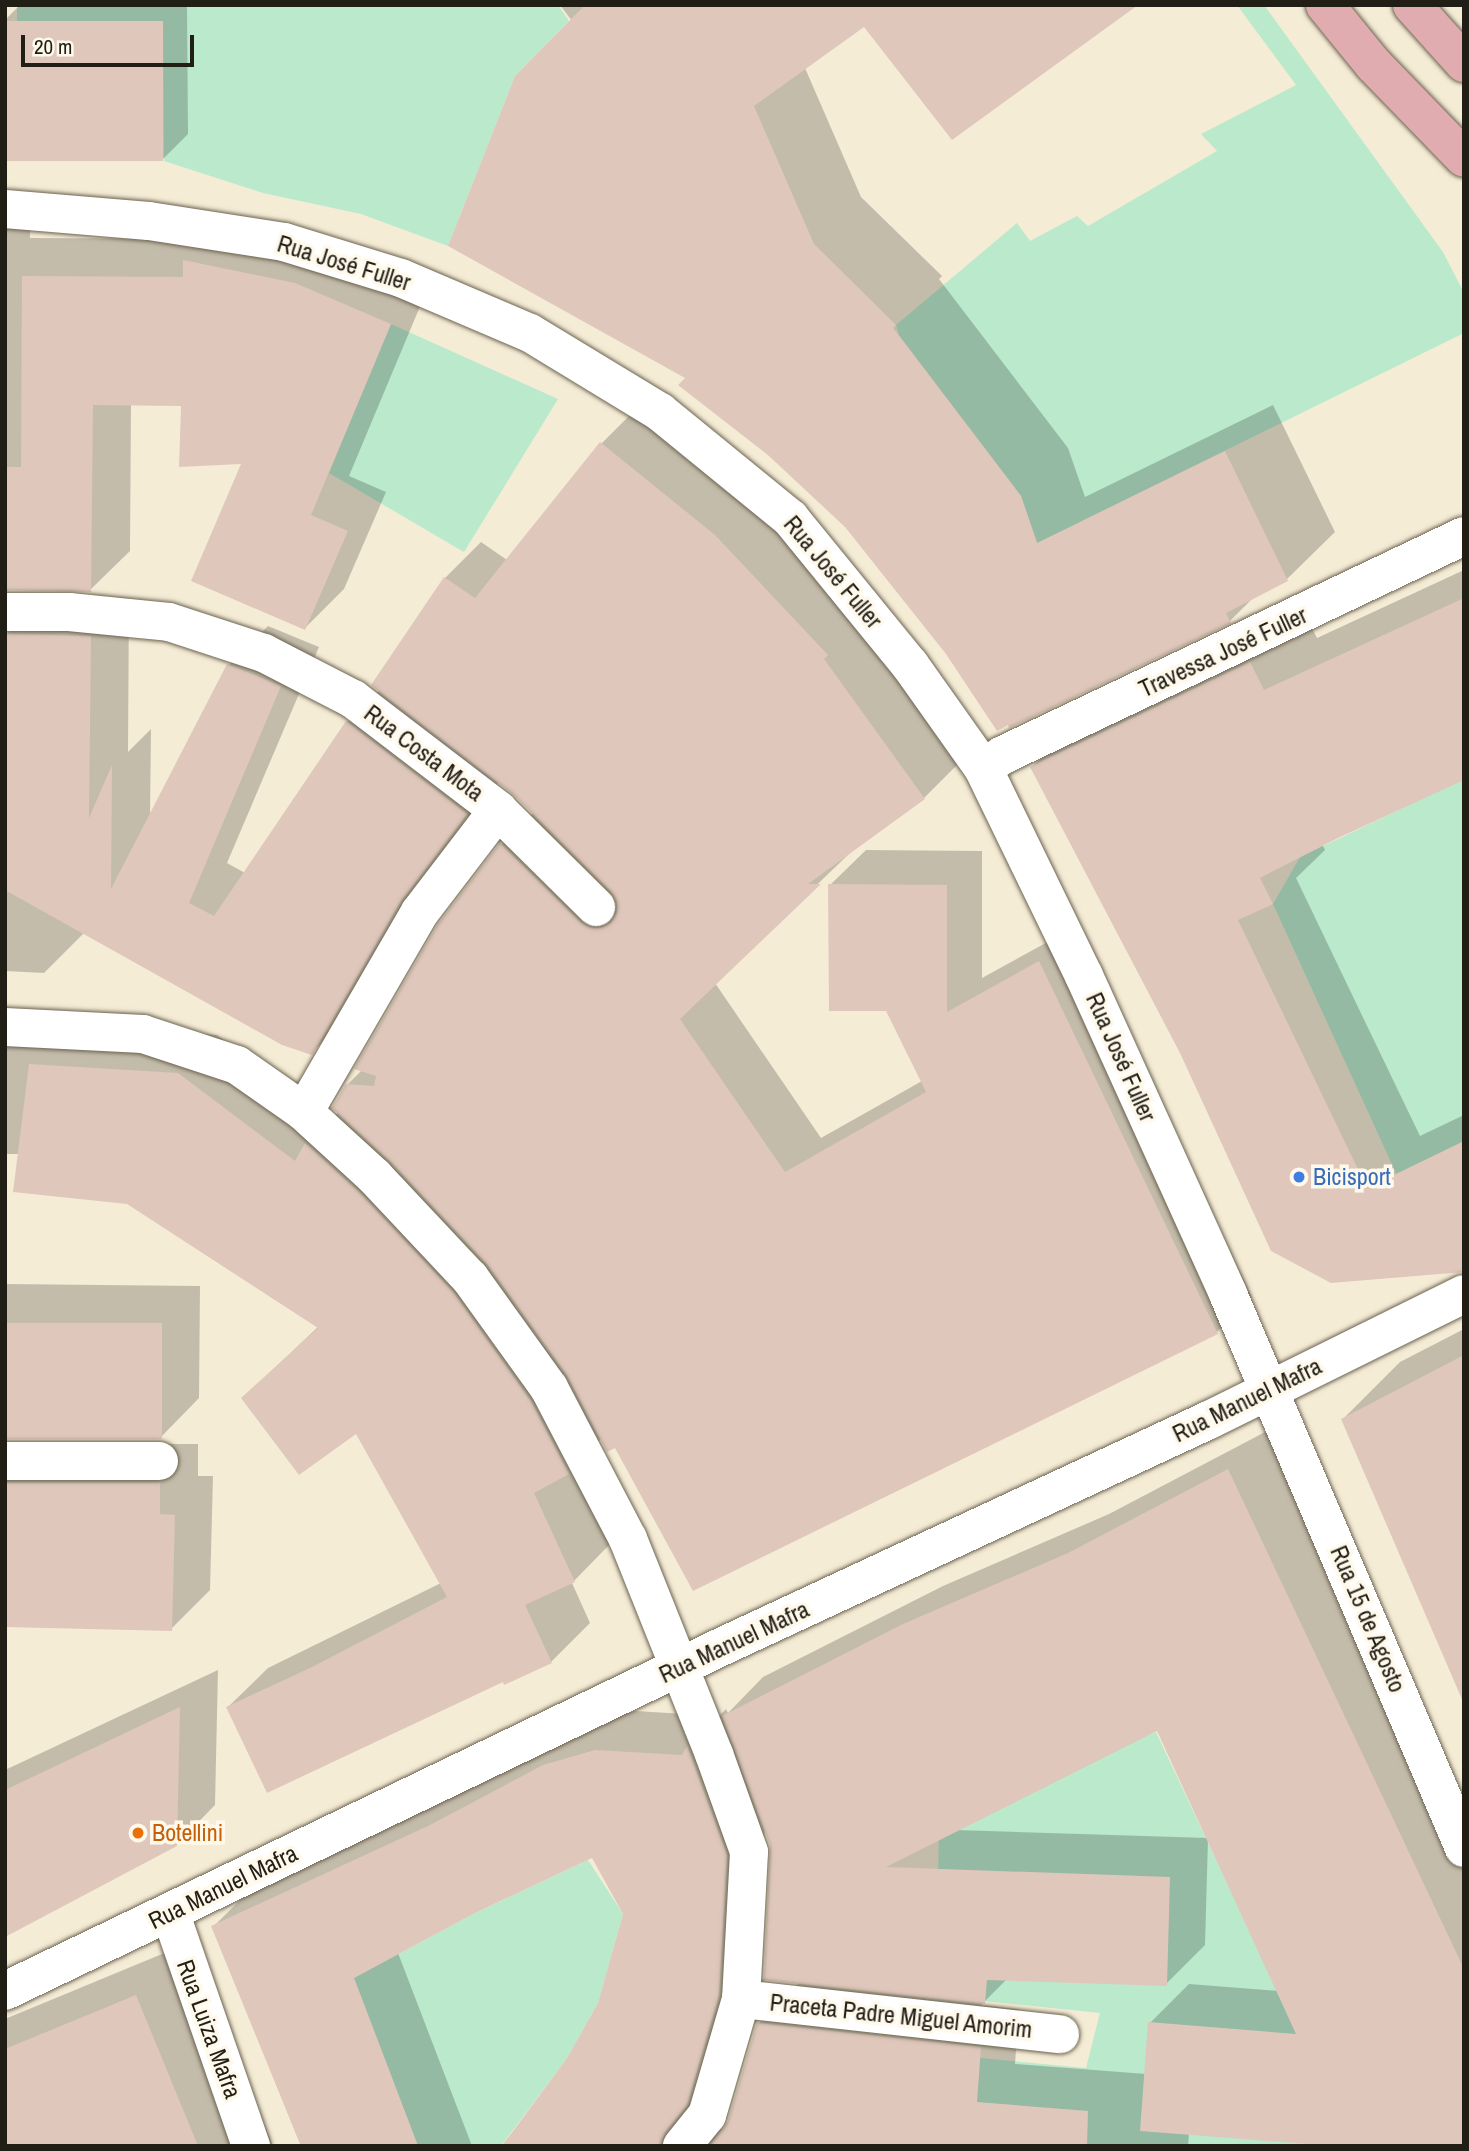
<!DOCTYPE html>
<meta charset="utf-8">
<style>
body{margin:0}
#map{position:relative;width:1469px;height:2151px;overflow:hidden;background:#f5ecd6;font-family:"Archivo Narrow",sans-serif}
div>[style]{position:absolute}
.green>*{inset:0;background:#bae9cc}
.shadow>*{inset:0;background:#0003}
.building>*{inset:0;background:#dfc7bc;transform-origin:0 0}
.roads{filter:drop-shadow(0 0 2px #6b6350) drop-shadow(0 0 2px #6b6350)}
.minor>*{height:38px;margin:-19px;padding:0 19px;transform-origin:19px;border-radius:19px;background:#fff}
.major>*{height:38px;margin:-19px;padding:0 19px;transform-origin:19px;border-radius:19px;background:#e0acaf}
.dots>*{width:19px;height:19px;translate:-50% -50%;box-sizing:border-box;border:4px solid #fff9ec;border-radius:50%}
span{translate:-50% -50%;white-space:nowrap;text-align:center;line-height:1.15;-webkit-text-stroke:7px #fff9ec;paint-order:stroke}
.street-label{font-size:24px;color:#211e16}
.shop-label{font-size:24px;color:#366cbe}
.left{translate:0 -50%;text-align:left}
.food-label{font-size:24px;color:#c56008}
.frame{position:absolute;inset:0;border:7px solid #211e16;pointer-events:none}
.scale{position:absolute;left:21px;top:35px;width:173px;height:32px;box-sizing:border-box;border:4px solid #211e16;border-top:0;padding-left:9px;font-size:21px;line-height:24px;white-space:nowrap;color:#211e16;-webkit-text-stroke:5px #fff9ec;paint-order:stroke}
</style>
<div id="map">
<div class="green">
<i style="clip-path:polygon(17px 5px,558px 5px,569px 21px,515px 76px,448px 246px,361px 214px,263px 193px,164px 161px,163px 21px,17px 23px)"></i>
<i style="clip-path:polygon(1237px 5px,1264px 5px,1443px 252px,1464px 293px,1464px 333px,1082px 521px,1055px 594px,1021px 496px,899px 335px,896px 325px,1017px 223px,1030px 241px,1077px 216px,1088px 226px,1217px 151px,1201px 134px,1296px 85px)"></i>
<i style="clip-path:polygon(391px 324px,558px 399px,464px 552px,329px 473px)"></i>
<i style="clip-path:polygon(1464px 779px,1464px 1148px,1400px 1182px,1273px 904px,1300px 857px)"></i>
<i style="clip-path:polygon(1156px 1732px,1267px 1968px,1347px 2146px,968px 2146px,980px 2058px,1086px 2068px,1100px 2013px,936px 1996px,939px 1821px)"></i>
<i style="clip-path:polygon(588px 1860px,623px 1914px,598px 2003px,567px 2058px,501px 2146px,418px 2146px,354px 1978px,473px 1914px)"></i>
</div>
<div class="shadow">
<i style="clip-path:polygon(20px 5px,187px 5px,188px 134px,163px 159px,5px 160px,5px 20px)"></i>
<i style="clip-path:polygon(560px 5px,1130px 5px,865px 25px,805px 68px,861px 197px,942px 276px,939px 279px,1068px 448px,1085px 497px,1273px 405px,1335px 532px,1287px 579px,1255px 596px,1230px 621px,1009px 723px,948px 653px,847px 525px,688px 377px,572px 21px)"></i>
<i style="clip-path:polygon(5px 211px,30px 211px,30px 238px,207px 239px,429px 285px,349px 476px,386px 492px,344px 589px,305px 628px,243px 462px,182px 404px,131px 404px,130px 551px,90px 590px,5px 570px)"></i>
<i style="clip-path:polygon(637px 408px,753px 502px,862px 619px,960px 762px,924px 798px,853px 850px,715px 983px,821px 1138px,922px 1081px,830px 885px,866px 850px,982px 851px,982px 978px,1075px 927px,1252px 1297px,1217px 1332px,616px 1445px,602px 1438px,577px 1463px,613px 1541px,572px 1583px,590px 1623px,551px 1662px,504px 1680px,228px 1707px,268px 1668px,441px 1583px,356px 1431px,243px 1398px,319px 1326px,127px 1202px,19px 1154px,5px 1154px,5px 1021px,217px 1035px,331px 1119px,339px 1112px,347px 1085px,362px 1070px,440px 925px,502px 844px,534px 812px,499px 782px,440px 860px,351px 1014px,311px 1053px,85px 932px,44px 973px,5px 971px,6px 635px,45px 595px,129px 598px,128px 752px,151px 729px,150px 818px,229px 665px,268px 626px,319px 647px,227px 863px,245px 873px,347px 722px,380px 690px,373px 685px,445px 578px,481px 542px,507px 560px,602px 443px)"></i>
<i style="clip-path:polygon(1464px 570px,1464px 778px,1322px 844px,1325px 850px,1296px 878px,1420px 1136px,1464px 1115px,1464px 1249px,1413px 1275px,1182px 1052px,1032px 767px,1085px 714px,1303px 610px,1317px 638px)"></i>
<i style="clip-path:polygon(5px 1284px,200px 1286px,199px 1398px,160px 1438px,5px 1428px)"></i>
<i style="clip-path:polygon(1464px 1329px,1464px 1699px,1343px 1419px,1400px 1362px)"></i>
<i style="clip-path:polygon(evenodd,1267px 1431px,1464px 1848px,1464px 2146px,1189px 2133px,1188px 2146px,502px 2146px,569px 2059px,600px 2004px,625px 1914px,593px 1856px,472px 1913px,398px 1953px,472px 2146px,301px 2146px,213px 1927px,252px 1888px,586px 1725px,635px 1711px,719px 1716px,726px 1709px,728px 1713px,763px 1677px,943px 1586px,1109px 1514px,1267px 1431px,1157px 1729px,1208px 1838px,956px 1830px,1157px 1729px,1267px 1431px,765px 1826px,771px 1845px,800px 1982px,758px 2024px,726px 2129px,718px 2129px,758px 1955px,765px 1826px,1267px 1431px,1208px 1839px,1278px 1991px,1189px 1984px,1150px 2023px,1146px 2074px,1015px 2064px,1019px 2009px,981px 2005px,1007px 1979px,1166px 1984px,1205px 1945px,1208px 1839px)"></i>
<i style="clip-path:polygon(45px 1444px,198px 1444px,198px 1476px,213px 1476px,210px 1590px,171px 1629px,5px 1625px,5px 1480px,9px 1480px)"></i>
<i style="clip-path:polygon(218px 1670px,215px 1805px,176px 1845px,5px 1935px,5px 1770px)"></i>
<i style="clip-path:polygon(191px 1942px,273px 2146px,5px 2146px,5px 2019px)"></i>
</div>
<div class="building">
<i style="clip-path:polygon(585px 5px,1138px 5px,952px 140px,864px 27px,754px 106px,814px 244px,896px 325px,893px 328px,1021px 496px,1037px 543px,1225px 451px,1288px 581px,1226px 613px,1231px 623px,1009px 728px,1008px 725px,997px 731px,946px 654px,845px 527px,769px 456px,678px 385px,685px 378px,448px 246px,515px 76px)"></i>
<i style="left:163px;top:21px;width:140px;height:158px;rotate:90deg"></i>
<i style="clip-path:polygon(183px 260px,295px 283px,391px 324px,311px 515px,348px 531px,305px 630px,191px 581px,241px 464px,179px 467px,181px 406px,93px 405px,91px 592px,5px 590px,5px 467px,21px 467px,22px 276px,183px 277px)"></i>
<i style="clip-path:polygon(600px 442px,715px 535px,828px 655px,824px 659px,925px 799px,808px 884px,821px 884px,680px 1019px,785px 1172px,926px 1092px,886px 1011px,829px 1011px,828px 884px,947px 885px,947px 1012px,1039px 961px,1218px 1334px,693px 1591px,615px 1448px,607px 1452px,567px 1375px,488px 1265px,391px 1162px,332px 1108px,346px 1084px,374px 1086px,376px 1076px,354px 1069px,438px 924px,500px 843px,581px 923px,591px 928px,601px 928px,611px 923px,617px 913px,617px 902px,611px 891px,513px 794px,371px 685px,444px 577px,475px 598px)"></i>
<i style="clip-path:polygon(1464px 598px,1464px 780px,1338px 838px,1260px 878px,1273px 904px,1238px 920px,1367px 1188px,1464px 1141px,1464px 1272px,1331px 1283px,1271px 1251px,1180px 1053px,1030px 767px,1250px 662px,1264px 690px)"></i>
<i style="clip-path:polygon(5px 634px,91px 636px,89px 818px,112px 765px,111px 889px,227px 664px,281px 686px,189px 903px,214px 916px,346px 721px,467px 814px,401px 901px,312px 1055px,282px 1045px,5px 890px)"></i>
<i style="clip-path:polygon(29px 1064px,178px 1073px,295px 1161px,305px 1143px,360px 1193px,453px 1292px,530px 1400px,569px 1474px,534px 1493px,575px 1582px,525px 1605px,552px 1663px,504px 1685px,503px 1682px,267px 1793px,226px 1707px,312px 1667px,447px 1597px,356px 1434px,299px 1475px,241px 1398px,318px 1328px,127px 1204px,13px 1192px)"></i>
<i style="left:5px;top:1323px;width:157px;height:116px"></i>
<i style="clip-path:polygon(1464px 1355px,1464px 1704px,1341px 1419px)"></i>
<i style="clip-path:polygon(1228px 1469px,1464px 1969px,1464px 2146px,1335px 2146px,1140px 2131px,1148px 2022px,1296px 2034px,1157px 1731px,886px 1867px,1170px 1877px,1167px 1986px,987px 1980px,985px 2004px,764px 1980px,770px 1845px,722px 1716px,903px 1624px,1068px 1553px)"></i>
<i style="clip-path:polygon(5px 1483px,160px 1483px,160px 1514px,175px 1515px,172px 1631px,5px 1627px)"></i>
<i style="clip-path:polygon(180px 1707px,177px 1846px,5px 1937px,5px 1790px)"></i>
<i style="clip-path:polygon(687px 1746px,727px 1855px,719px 1995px,687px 2105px,665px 2132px,661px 2146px,502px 2146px,567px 2058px,598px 2003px,623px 1914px,592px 1858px,473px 1914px,354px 1978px,418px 2146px,301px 2146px,211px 1926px,430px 1825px,543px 1765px,595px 1750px,682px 1755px)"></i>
<i style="clip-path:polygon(136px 1995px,198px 2146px,5px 2146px,5px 2049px)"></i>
<i style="clip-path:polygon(757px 2023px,981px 2047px,977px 2102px,1088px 2111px,1087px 2146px,710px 2146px,728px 2121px)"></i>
</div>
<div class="roads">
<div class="minor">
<i style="left:5px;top:209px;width:144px;rotate:4.8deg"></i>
<i style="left:149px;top:221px;width:137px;rotate:8.8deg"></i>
<i style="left:284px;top:242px;width:122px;rotate:17.1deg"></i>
<i style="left:401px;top:278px;width:140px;rotate:23.1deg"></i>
<i style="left:530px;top:333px;width:152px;rotate:31.3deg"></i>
<i style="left:660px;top:412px;width:168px;rotate:39.2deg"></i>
<i style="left:790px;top:518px;width:190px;rotate:50.8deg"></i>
<i style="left:910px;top:665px;width:126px;rotate:54.7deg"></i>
<i style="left:983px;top:768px;width:231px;rotate:64.1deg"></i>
<i style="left:1084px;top:976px;width:349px;rotate:65.6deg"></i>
<i style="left:1228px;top:1294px;width:602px;rotate:66.93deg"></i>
<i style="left:5px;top:612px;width:64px"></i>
<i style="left:69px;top:612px;width:100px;rotate:5.7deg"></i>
<i style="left:169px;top:622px;width:100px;rotate:18.1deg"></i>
<i style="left:264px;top:653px;width:100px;rotate:27.3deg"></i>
<i style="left:353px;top:699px;width:183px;rotate:37.4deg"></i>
<i style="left:498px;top:810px;width:138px;rotate:44.7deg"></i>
<i style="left:983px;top:768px;width:24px;rotate:-33deg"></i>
<i style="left:1003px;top:755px;width:510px;rotate:-25.41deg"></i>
<i style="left:5px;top:1027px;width:138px;rotate:2.9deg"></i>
<i style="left:143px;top:1034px;width:99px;rotate:18.3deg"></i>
<i style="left:237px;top:1065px;width:82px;rotate:35deg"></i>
<i style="left:304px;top:1112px;width:96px;rotate:42.5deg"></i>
<i style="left:375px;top:1177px;width:139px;rotate:46.8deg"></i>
<i style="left:470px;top:1278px;width:135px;rotate:54.3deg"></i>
<i style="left:549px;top:1388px;width:170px;rotate:62.4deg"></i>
<i style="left:628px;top:1539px;width:232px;rotate:68.2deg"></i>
<i style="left:714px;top:1754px;width:104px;rotate:70.3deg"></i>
<i style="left:749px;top:1852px;width:147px;rotate:93.1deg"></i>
<i style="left:741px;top:1999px;width:121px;rotate:106.3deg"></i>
<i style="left:707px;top:2115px;width:40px;rotate:129deg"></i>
<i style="left:304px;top:1112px;width:231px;rotate:-59.9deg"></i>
<i style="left:420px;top:912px;width:128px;rotate:-52.6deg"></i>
<i style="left:5px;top:1461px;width:154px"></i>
<i style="left:170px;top:1912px;width:248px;rotate:70.9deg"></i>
<i style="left:5px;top:1991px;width:794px;rotate:-25.66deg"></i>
<i style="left:721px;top:1647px;width:538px;rotate:-24.95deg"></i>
<i style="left:1209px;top:1420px;width:284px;rotate:-26.3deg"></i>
<i style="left:741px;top:1999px;width:321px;rotate:6.3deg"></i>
</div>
<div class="major">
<i style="left:1325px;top:5px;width:77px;rotate:50.8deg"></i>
<i style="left:1374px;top:65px;width:129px;rotate:45.9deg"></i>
<i style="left:1412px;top:5px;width:78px;rotate:48.1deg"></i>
</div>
</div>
<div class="dots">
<i style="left:1299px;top:1177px;background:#3f7fe0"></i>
<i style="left:138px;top:1833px;background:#e8710a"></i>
</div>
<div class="street-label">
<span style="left:344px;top:263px;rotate:17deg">Rua José Fuller</span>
<span style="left:833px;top:572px;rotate:50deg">Rua José Fuller</span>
<span style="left:1223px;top:652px;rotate:-25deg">Travessa José Fuller</span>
<span style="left:424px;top:753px;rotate:37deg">Rua Costa Mota</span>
<span style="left:1121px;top:1057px;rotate:66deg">Rua José Fuller</span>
<span style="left:1247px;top:1400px;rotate:-26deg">Rua Manuel Mafra</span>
<span style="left:1368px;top:1619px;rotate:67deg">Rua 15 de Agosto</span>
<span style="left:734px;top:1642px;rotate:-25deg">Rua Manuel Mafra</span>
<span style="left:223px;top:1887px;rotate:-26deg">Rua Manuel Mafra</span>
<span style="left:901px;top:2016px;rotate:6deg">Praceta Padre Miguel Amorim</span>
<span style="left:209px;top:2029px;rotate:70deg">Rua Luiza Mafra</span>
</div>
<div class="shop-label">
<span class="left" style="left:1313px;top:1177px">Bicisport</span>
</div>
<div class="food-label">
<span class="left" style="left:152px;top:1833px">Botellini</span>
</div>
<div class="frame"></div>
<div class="scale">20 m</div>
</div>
